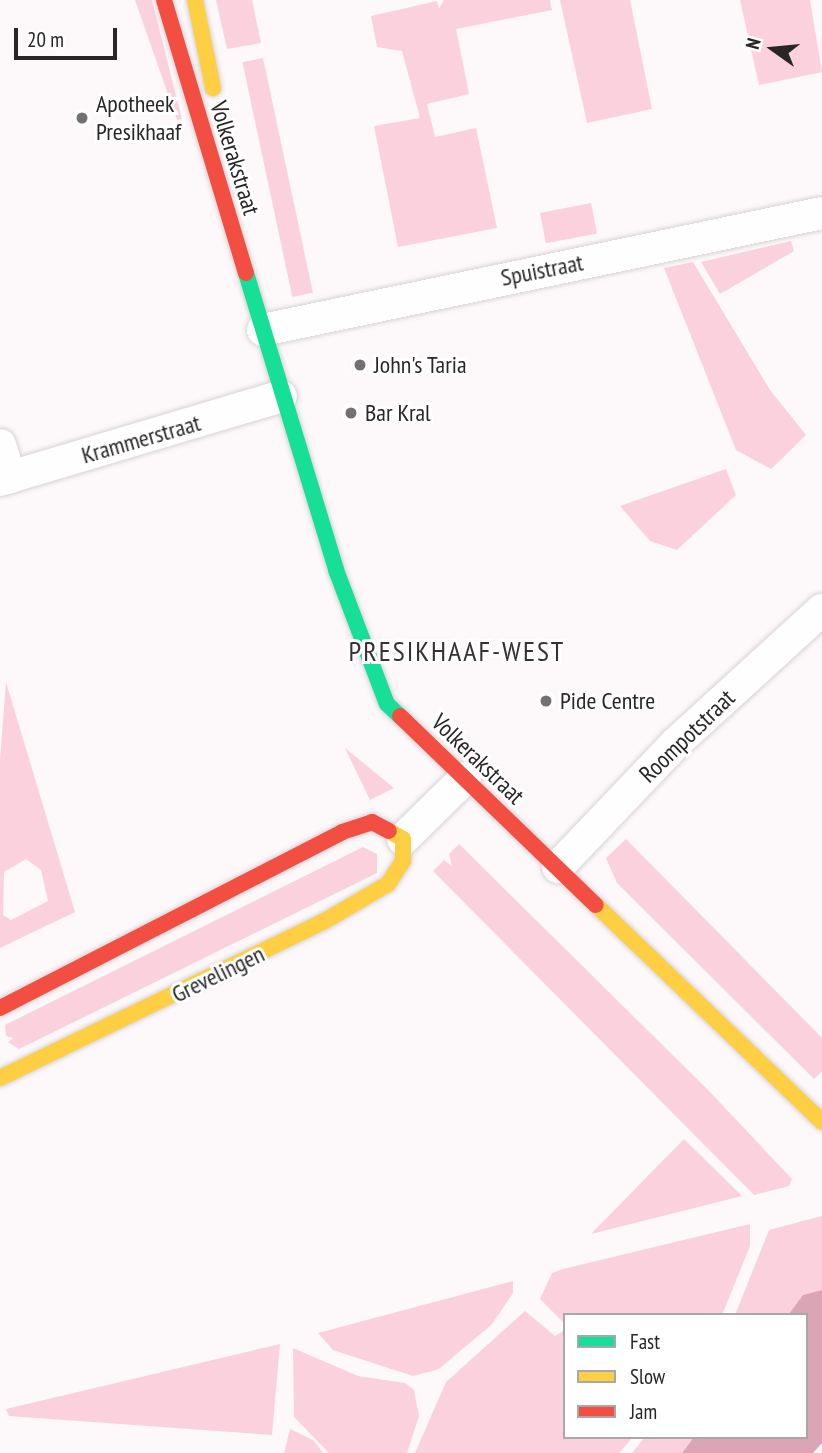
<!DOCTYPE html>
<style>
body{margin:0}
#map{position:relative;width:822px;height:1453px;overflow:hidden;background:#fdf8fa;font-family:"PT Sans Narrow",sans-serif}
div>[style]{position:absolute}
.green>*{inset:0;background:#fad1dd;transform-origin:0 0}
.water>*{inset:0;background:#dba5b5}
.roads{filter:drop-shadow(0 0 2px #d7d3d5) drop-shadow(0 0 2px #d7d3d5)}
.street>*{height:32px;margin:-16px;padding:0 16px;transform-origin:16px;border-radius:16px;background:#fffefe}
.fast>*{height:16px;margin:-8px;padding:0 8px;transform-origin:8px;border-radius:8px;background:#16e098}
.slow>*{height:16px;margin:-8px;padding:0 8px;transform-origin:8px;border-radius:8px;background:#ffcf43}
.jam>*{height:16px;margin:-8px;padding:0 8px;transform-origin:8px;border-radius:8px;background:#f24e42}
.dots>*{width:19px;height:19px;translate:-50% -50%;box-sizing:border-box;border:4px solid #fff;border-radius:50%}
span{translate:-50% -50%;white-space:nowrap;text-align:center;line-height:1.15;-webkit-text-stroke:6px #fff;paint-order:stroke}
.poi-label{font-size:24px;color:#282627}
.left{translate:0 -50%;text-align:left}
.street-label{font-size:24px;color:#282627}
.quarter-label{font-size:28px;color:#363132;letter-spacing:2px}
.legend{position:absolute;left:563px;top:1313px;width:245px;height:126px;box-sizing:border-box;background:#fff;border:2px solid #a9a8a9;margin:0;padding:9px 12px;list-style:none;font-size:21px;color:#282627}
.legend li{display:flex;align-items:center;gap:14px;height:35px}
.legend b{width:35px;border:2px solid #a9a8a9}
.north{position:absolute;left:738px;top:14px;width:70px;height:70px;-webkit-text-stroke:5px #fff;paint-order:stroke;rotate:285deg;font-size:19px;font-weight:700;line-height:28px;text-align:center;color:#282627}
.north::after{content:'';display:block;margin:auto;width:24px;height:32px;background:#282627;clip-path:polygon(50% 0,100% 100%,50% 72%,0 100%)}
.scale{position:absolute;left:14px;top:28px;width:103px;height:32px;box-sizing:border-box;border:4px solid #282627;border-top:0;padding-left:9px;font-size:21px;line-height:24px;white-space:nowrap;color:#282627;-webkit-text-stroke:5px #fff;paint-order:stroke}
</style>
<div id="map">
<div class="green">
<i style="clip-path:polygon(135px 0,152px 0,182px 119px,177px 120px)"></i>
<i style="clip-path:polygon(216px 0,252px 0,261px 43px,227px 49px)"></i>
<i style="clip-path:polygon(444px 0,550px 0,552px 10px,456px 29px,469px 94px,427px 104px,435px 137px,476px 128px,497px 228px,398px 247px,374px 126px,420px 118px,402px 51px,377px 47px,371px 16px,437px 1px,439px 9px)"></i>
<i style="clip-path:polygon(560px 0,630px 0,652px 109px,587px 123px)"></i>
<i style="clip-path:polygon(740px 0,810px 0,822px 72px,759px 85px)"></i>
<i style="left:263px;top:58px;width:240px;height:21px;rotate:78deg"></i>
<i style="left:591px;top:203px;width:31px;height:52px;rotate:79deg"></i>
<i style="clip-path:polygon(791px 241px,794px 251px,720px 294px,701px 262px)"></i>
<i style="clip-path:polygon(693px 262px,770px 390px,806px 435px,771px 469px,736px 450px,664px 268px)"></i>
<i style="clip-path:polygon(726px 469px,736px 495px,677px 550px,650px 541px,620px 506px)"></i>
<i style="clip-path:polygon(evenodd,6px 682px,75px 912px,0 948px,0 761px,6px 682px,26px 859px,41px 870px,48px 901px,11px 920px,3px 915px,4px 872px,26px 859px)"></i>
<i style="clip-path:polygon(345px 748px,394px 788px,370px 800px)"></i>
<i style="clip-path:polygon(626px 839px,822px 1038px,822px 1071px,814px 1079px,617px 883px,606px 858px)"></i>
<i style="clip-path:polygon(459px 844px,709px 1091px,792px 1179px,789px 1186px,754px 1195px,433px 871px,444px 860px,452px 866px,449px 854px)"></i>
<i style="clip-path:polygon(363px 847px,377px 854px,377px 873px,19px 1049px,8px 1042px,14px 1038px,6px 1036px,5px 1025px)"></i>
<i style="clip-path:polygon(684px 1139px,742px 1196px,591px 1234px)"></i>
<i style="clip-path:polygon(822px 1216px,822px 1290px,803px 1295px,788px 1315px,735px 1315px,769px 1230px)"></i>
<i style="clip-path:polygon(750px 1224px,750px 1246px,722px 1315px,565px 1315px,565px 1324px,540px 1299px,552px 1273px,563px 1269px)"></i>
<i style="clip-path:polygon(513px 1281px,513px 1293px,492px 1324px,439px 1369px,413px 1376px,333px 1350px,318px 1333px)"></i>
<i style="clip-path:polygon(525px 1311px,555px 1336px,565px 1330px,565px 1437px,633px 1437px,619px 1453px,415px 1453px,446px 1382px)"></i>
<i style="clip-path:polygon(280px 1344px,272px 1435px,9px 1416px,6px 1409px)"></i>
<i style="clip-path:polygon(293px 1348px,358px 1376px,405px 1383px,414px 1390px,419px 1416px,407px 1453px,329px 1453px,294px 1417px)"></i>
<i style="clip-path:polygon(290px 1429px,313px 1440px,323px 1453px,284px 1453px)"></i>
<i style="clip-path:polygon(645px 1437px,694px 1437px,682px 1453px,632px 1453px)"></i>
</div>
<div class="water">
<i style="clip-path:polygon(822px 1290px,822px 1443px,813px 1453px,682px 1453px,694px 1437px,806px 1437px,806px 1315px,788px 1315px,803px 1295px)"></i>
</div>
<div class="roads">
<div class="street">
<i style="left:263px;top:330px;width:571px;rotate:-11.82deg"></i>
<i style="left:0;top:445px;width:34px;rotate:73deg"></i>
<i style="left:0;top:480px;width:293px;rotate:-16.6deg"></i>
<i style="left:403px;top:839px;width:87px;rotate:-44.5deg"></i>
<i style="left:558px;top:867px;width:170px;rotate:-46.4deg"></i>
<i style="left:675px;top:744px;width:199px;rotate:-42.4deg"></i>
</div>
<div class="fast">
<i style="left:246px;top:273px;width:310px;rotate:73.1deg"></i>
<i style="left:336px;top:570px;width:143px;rotate:69.2deg"></i>
<i style="left:387px;top:704px;width:18px;rotate:43deg"></i>
</div>
<div class="slow">
<i style="left:195px;top:0;width:90px;rotate:78.4deg"></i>
<i style="left:596px;top:905px;width:313px;rotate:43.8deg"></i>
<i style="left:0;top:1078px;width:359px;rotate:-25.8deg"></i>
<i style="left:323px;top:922px;width:75px;rotate:-30.3deg"></i>
<i style="left:388px;top:884px;width:27px;rotate:-57deg"></i>
<i style="left:403px;top:861px;width:22px;rotate:-90deg"></i>
<i style="left:403px;top:839px;width:16px;rotate:-150deg"></i>
</div>
<div class="jam">
<i style="left:164px;top:0;width:285px;rotate:73.3deg"></i>
<i style="left:400px;top:716px;width:272px;rotate:44deg"></i>
<i style="left:0;top:1008px;width:385px;rotate:-27.2deg"></i>
<i style="left:342px;top:832px;width:32px;rotate:-18deg"></i>
<i style="left:372px;top:822px;width:19px;rotate:28deg"></i>
</div>
</div>
<div class="dots">
<i style="left:82px;top:118px;background:#737071"></i>
<i style="left:360px;top:365px;background:#737071"></i>
<i style="left:351px;top:413px;background:#737071"></i>
<i style="left:546px;top:701px;background:#737071"></i>
</div>
<div class="poi-label">
<span class="left" style="left:96px;top:118px">Apotheek<br>Presikhaaf</span>
<span class="left" style="left:374px;top:365px">John's Taria</span>
<span class="left" style="left:365px;top:413px">Bar Kral</span>
<span class="left" style="left:560px;top:701px">Pide Centre</span>
</div>
<div class="street-label">
<span style="left:235px;top:158px;rotate:73deg">Volkerakstraat</span>
<span style="left:542px;top:270px;rotate:-11deg">Spuistraat</span>
<span style="left:141px;top:439px;rotate:-16deg">Krammerstraat</span>
<span style="left:687px;top:736px;rotate:-44deg">Roompotstraat</span>
<span style="left:478px;top:759px;rotate:44deg">Volkerakstraat</span>
<span style="left:218px;top:974px;rotate:-26deg">Grevelingen</span>
</div>
<div class="quarter-label">
<span style="left:457px;top:651px">PRESIKHAAF-WEST</span>
</div>
<ul class="legend">
<li><b style="height:9px;background:#16e098"></b>Fast</li>
<li><b style="height:9px;background:#ffcf43"></b>Slow</li>
<li><b style="height:9px;background:#f24e42"></b>Jam</li>
</ul>
<div class="north">N</div>
<div class="scale">20 m</div>
</div>
